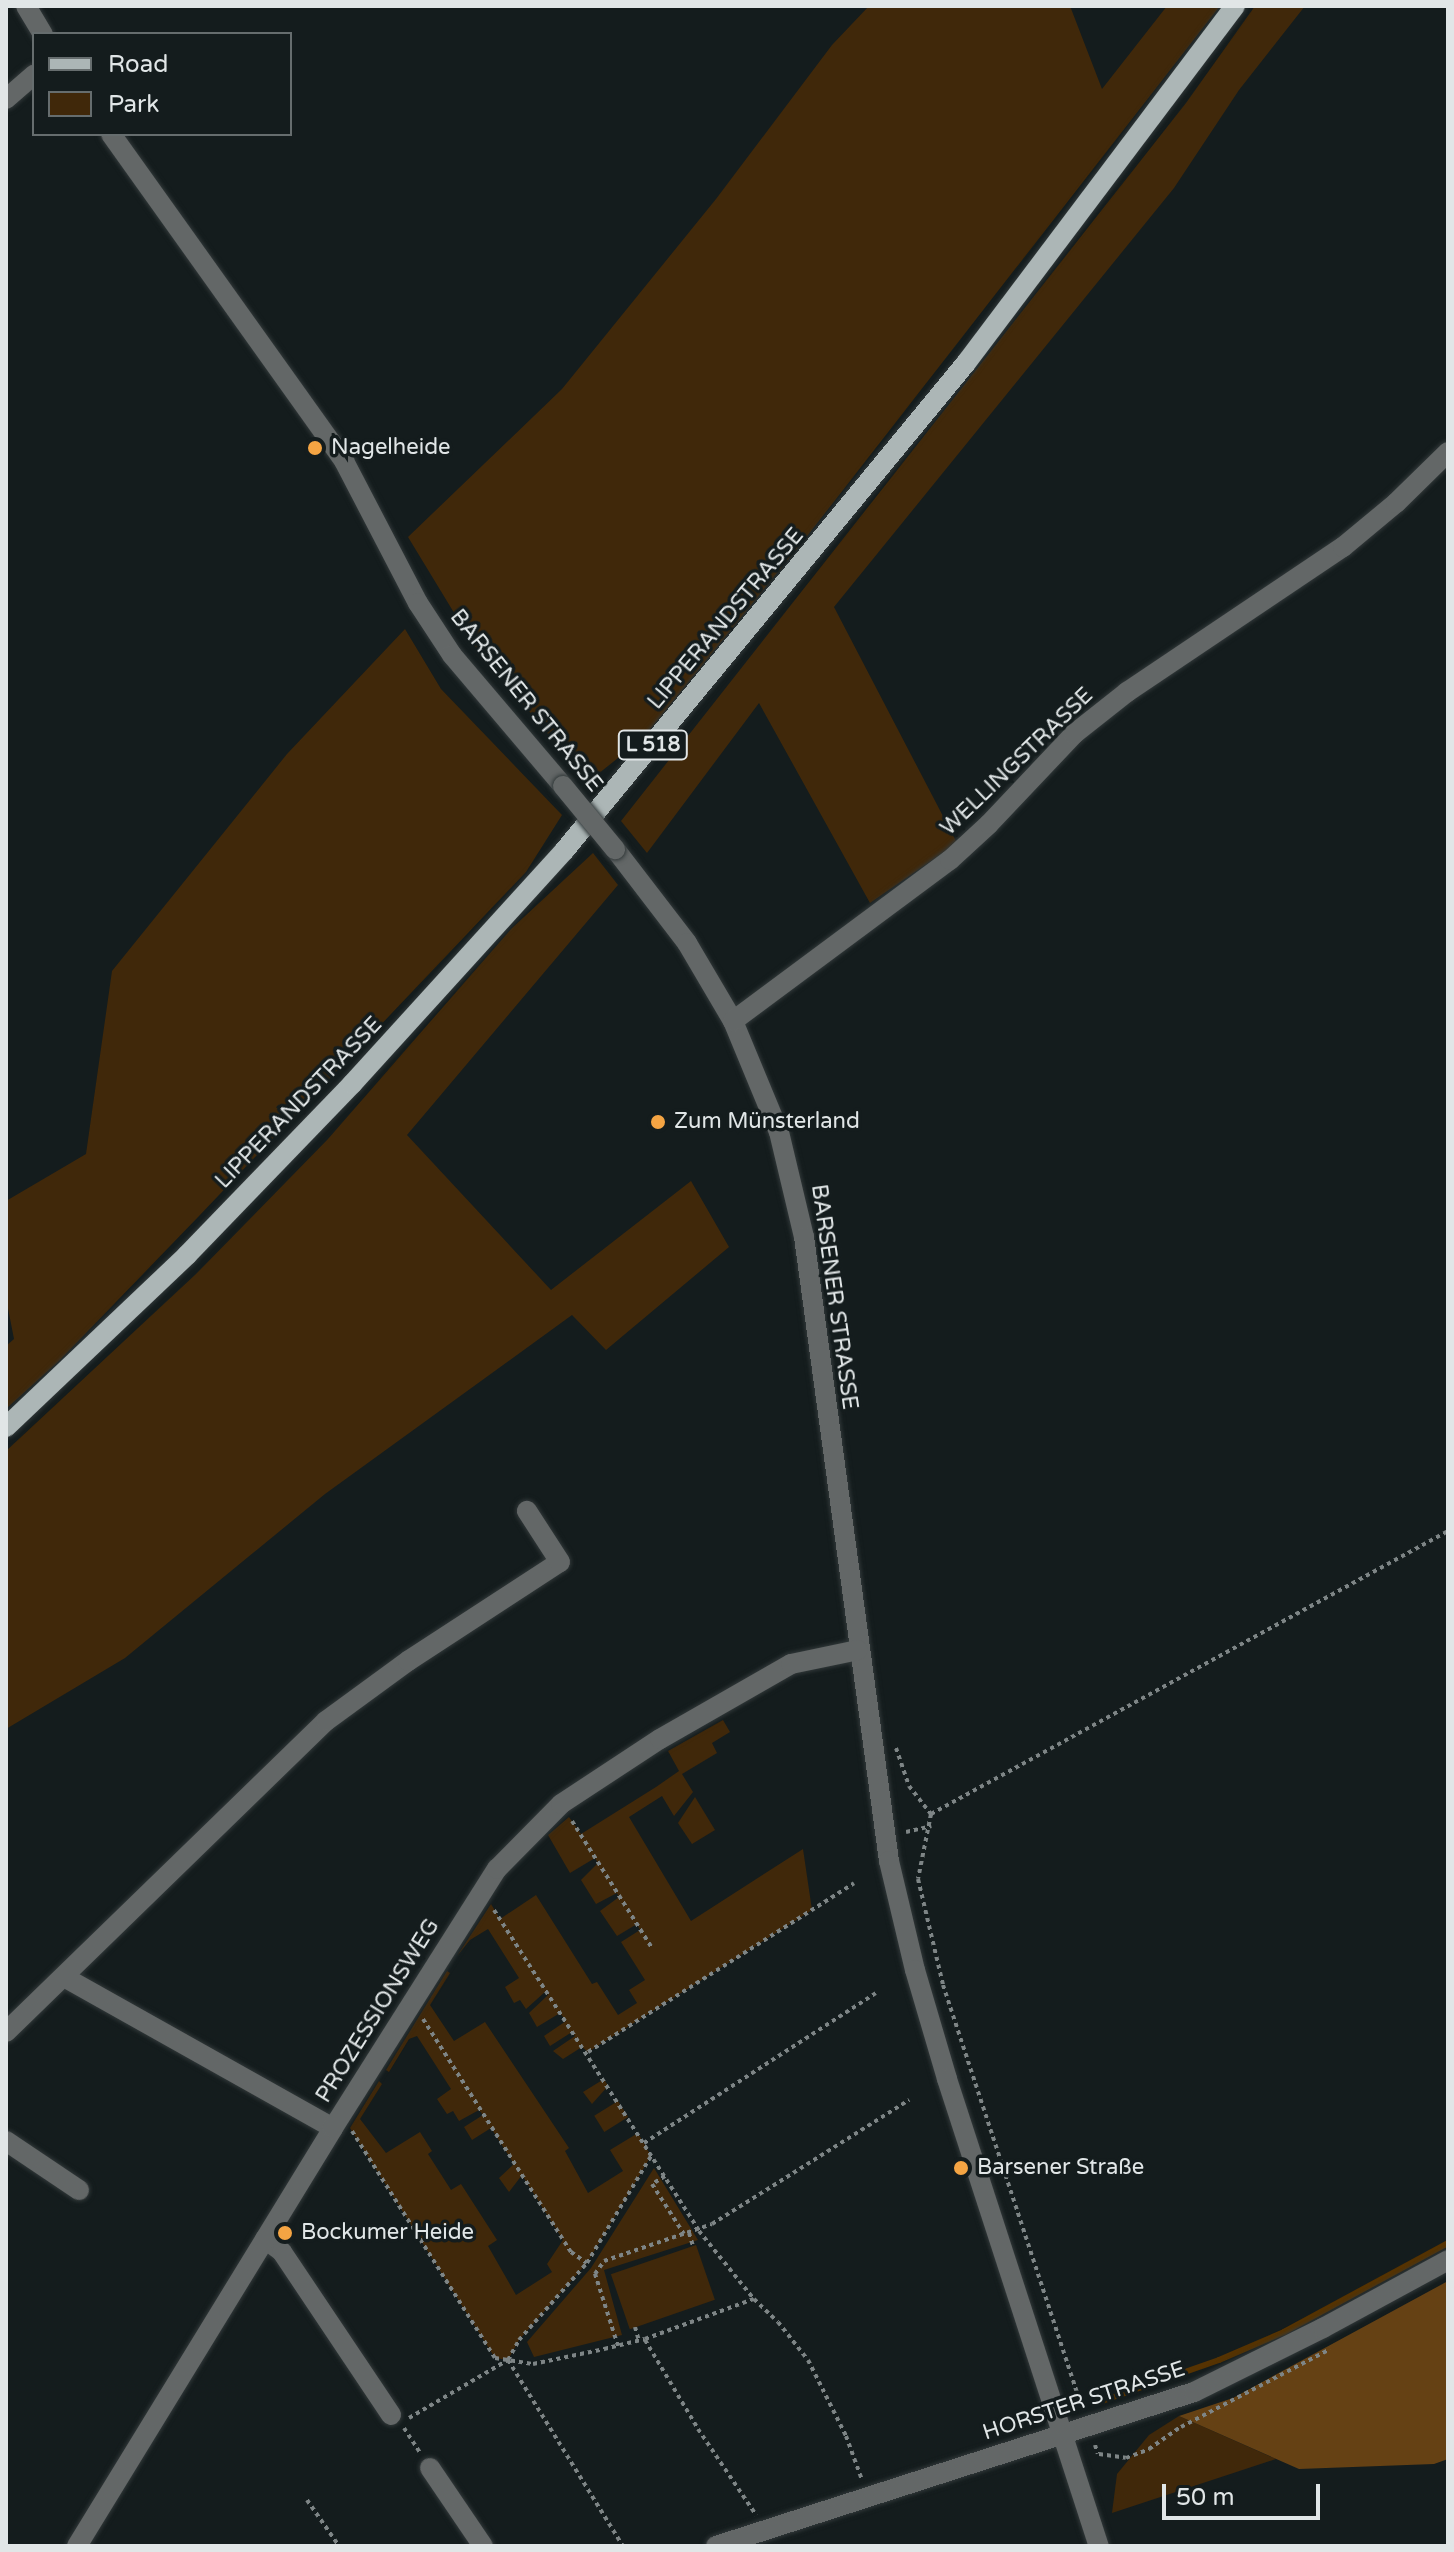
<!DOCTYPE html>
<meta charset="utf-8">
<style>
body{margin:0}
#map{position:relative;width:1454px;height:2552px;overflow:hidden;background:#141c1d;font-family:"Varela Round",sans-serif}
div>[style]{position:absolute}
.green>*{inset:0;background:#40280a;transform-origin:0 0}
.forest>*{inset:0;background:#654114}
.stream>*{height:6px;margin:-3px;padding:0 3px;transform-origin:3px;border-radius:3px;background:#563302}
.path>*{height:4px;margin-top:-2px;transform-origin:0;background:repeating-linear-gradient(90deg,#7e8586 0 4px,transparent 0 8px)}
.roads{filter:drop-shadow(0 0 2px #313839) drop-shadow(0 0 2px #313839)}
.minor>*{height:20px;margin:-10px;padding:0 10px;transform-origin:10px;border-radius:10px;background:#636767}
.major>*{height:20px;margin:-10px;padding:0 10px;transform-origin:10px;border-radius:10px;background:#acb6b6}
.bridges{filter:drop-shadow(0 0 2px #313839) drop-shadow(0 0 2px #313839)}
.minor-bridge>*{height:20px;margin:-10px;padding:0 10px;transform-origin:10px;border-radius:10px;background:#636767}
.dots>*{width:22px;height:22px;translate:-50% -50%;box-sizing:border-box;border:4px solid #141c1d;border-radius:50%}
span{translate:-50% -50%;white-space:nowrap;text-align:center;line-height:1.15;-webkit-text-stroke:7px #141c1d;paint-order:stroke}
.shield-label span{padding:2px 6px;background:#141c1d;border:2px solid;border-radius:6px;-webkit-text-stroke-width:0}
.shield-label{font-size:20px;color:#e1e6e7;font-weight:700}
.poi-label{font-size:22px;color:#e1e6e7}
.left{translate:0 -50%;text-align:left}
.street-label{font-size:22px;color:#e1e6e7}
.frame{position:absolute;inset:0;border:8px solid #e1e6e7;pointer-events:none}
.legend{position:absolute;left:32px;top:32px;width:260px;height:104px;box-sizing:border-box;background:#141c1d;border:2px solid #666d6e;margin:0;padding:10px 14px;list-style:none;font-size:24px;color:#e1e6e7}
.legend li{display:flex;align-items:center;gap:16px;height:40px}
.legend b{width:40px;border:2px solid #666d6e}
.scale{position:absolute;left:1162px;top:2484px;width:158px;height:36px;box-sizing:border-box;border:4px solid #e1e6e7;border-top:0;padding-left:10px;font-size:24px;line-height:28px;white-space:nowrap;color:#e1e6e7;-webkit-text-stroke:6px #141c1d;paint-order:stroke}
</style>
<div id="map">
<div class="green">
<i style="clip-path:polygon(869px 6px,1070px 6px,1102px 89px,1167px 6px,1220px 6px,808px 535px,643px 738px,588px 782px,473px 644px,408px 537px,562px 389px,716px 199px,832px 45px)"></i>
<i style="clip-path:polygon(1255px 6px,1305px 6px,1239px 90px,1174px 188px,834px 607px,957px 843px,870px 903px,759px 703px,647px 853px,621px 821px,1186px 103px)"></i>
<i style="clip-path:polygon(405px 629px,441px 689px,562px 815px,526px 872px,200px 1215px,60px 1360px,6px 1409px,6px 1346px,14px 1339px,6px 1298px,6px 1201px,86px 1154px,112px 971px,287px 754px)"></i>
<i style="clip-path:polygon(593px 853px,618px 885px,407px 1135px,551px 1290px,691px 1181px,729px 1247px,606px 1350px,572px 1315px,325px 1494px,125px 1658px,6px 1729px,6px 1451px,196px 1274px,328px 1139px,511px 929px)"></i>
<i style="clip-path:polygon(723px 1720px,730px 1732px,712px 1743px,717px 1753px,682px 1774px,693px 1792px,674px 1816px,662px 1796px,629px 1817px,691px 1921px,803px 1849px,812px 1910px,588px 2052px,582px 2047px,563px 2059px,553px 2051px,575px 2036px,572px 2032px,550px 2046px,544px 2036px,566px 2021px,560px 2013px,537px 2027px,529px 2013px,548px 1995px,546px 1991px,526px 2009px,520px 2000px,514px 2003px,505px 1987px,519px 1978px,488px 1929px,470px 1940px,457px 1956px,491px 1904px,500px 1919px,536px 1895px,592px 1984px,597px 1982px,618px 2015px,637px 2003px,629px 1990px,645px 1980px,621px 1942px,640px 1930px,637px 1924px,617px 1936px,600px 1911px,619px 1897px,617px 1893px,596px 1904px,581px 1880px,598px 1863px,595px 1858px,570px 1873px,548px 1835px,569px 1817px,581px 1834px,656px 1787px,679px 1771px,668px 1751px)"></i>
<i style="clip-path:polygon(695px 1797px,715px 1830px,692px 1844px,678px 1823px)"></i>
<i style="clip-path:polygon(447px 1971px,450px 1973px,430px 2005px,454px 2041px,485px 2022px,569px 2148px,565px 2151px,588px 2193px,623px 2171px,610px 2150px,638px 2133px,651px 2156px,587px 2263px,519px 2340px,508px 2360px,495px 2358px,350px 2128px,379px 2081px,382px 2084px,360px 2119px,386px 2153px,420px 2132px,432px 2151px,428px 2154px,451px 2190px,461px 2184px,497px 2240px,488px 2246px,516px 2295px,552px 2272px,547px 2264px,563px 2240px,522px 2175px,509px 2192px,499px 2178px,514px 2164px,491px 2128px,472px 2140px,464px 2127px,483px 2115px,479px 2110px,459px 2121px,453px 2111px,447px 2114px,437px 2099px,451px 2089px,417px 2036px,409px 2039px,389px 2072px,386px 2070px)"></i>
<i style="clip-path:polygon(604px 2079px,608px 2086px,592px 2104px,583px 2092px)"></i>
<i style="left:618px;top:2101px;width:19px;height:28px;rotate:58deg"></i>
<i style="clip-path:polygon(654px 2168px,698px 2240px,604px 2270px,622px 2335px,534px 2357px,527px 2342px,591px 2268px)"></i>
<i style="left:696px;top:2245px;width:58px;height:90px;rotate:71deg"></i>
<i style="clip-path:polygon(1179px 2416px,1276px 2459px,1112px 2513px,1117px 2474px,1149px 2435px)"></i>
</div>
<div class="forest">
<i style="clip-path:polygon(1448px 2281px,1448px 2459px,1434px 2464px,1299px 2469px,1179px 2416px,1233px 2398px)"></i>
</div>
<div class="stream">
<i style="left:1102px;top:2401px;width:124px;rotate:-19.3deg"></i>
<i style="left:1219px;top:2360px;width:71px;rotate:-23.3deg"></i>
<i style="left:1284px;top:2332px;width:187px;rotate:-28.5deg"></i>
</div>
<div class="path">
<i style="left:896px;top:1748px;width:40px;rotate:71.1deg"></i>
<i style="left:909px;top:1786px;width:36px;rotate:52deg"></i>
<i style="left:931px;top:1814px;width:66px;rotate:101.3deg"></i>
<i style="left:918px;top:1879px;width:109px;rotate:76.7deg"></i>
<i style="left:943px;top:1985px;width:447px;rotate:71.8deg"></i>
<i style="left:931px;top:1814px;width:589px;rotate:-28.7deg"></i>
<i style="left:572px;top:1821px;width:150px;rotate:57.8deg"></i>
<i style="left:906px;top:1832px;width:26px;rotate:-13deg"></i>
<i style="left:494px;top:1910px;width:381px;rotate:57.4deg"></i>
<i style="left:699px;top:2231px;width:86px;rotate:51.1deg"></i>
<i style="left:423px;top:2019px;width:276px;rotate:57.6deg"></i>
<i style="left:571px;top:2252px;width:19px;rotate:35deg"></i>
<i style="left:588px;top:2052px;width:315px;rotate:-32.4deg"></i>
<i style="left:352px;top:2131px;width:268px;rotate:57.8deg"></i>
<i style="left:495px;top:2358px;width:38px;rotate:9deg"></i>
<i style="left:533px;top:2364px;width:73px;rotate:-11.9deg"></i>
<i style="left:604px;top:2349px;width:42px;rotate:-13.7deg"></i>
<i style="left:645px;top:2339px;width:116px;rotate:-20.2deg"></i>
<i style="left:754px;top:2299px;width:33px;rotate:44deg"></i>
<i style="left:778px;top:2322px;width:48px;rotate:51.7deg"></i>
<i style="left:808px;top:2360px;width:85px;rotate:63.4deg"></i>
<i style="left:846px;top:2436px;width:47px;rotate:70deg"></i>
<i style="left:644px;top:2143px;width:276px;rotate:-32.9deg"></i>
<i style="left:665px;top:2176px;width:15px;rotate:148deg"></i>
<i style="left:652px;top:2184px;width:59px;rotate:57.4deg"></i>
<i style="left:689px;top:2233px;width:14px;rotate:73deg"></i>
<i style="left:635px;top:2327px;width:15px;rotate:74deg"></i>
<i style="left:645px;top:2340px;width:104px;rotate:59.2deg"></i>
<i style="left:698px;top:2429px;width:104px;rotate:56deg"></i>
<i style="left:618px;top:2346px;width:76px;rotate:-107.7deg"></i>
<i style="left:595px;top:2274px;width:16px;rotate:-55deg"></i>
<i style="left:604px;top:2261px;width:114px;rotate:-18.9deg"></i>
<i style="left:712px;top:2224px;width:233px;rotate:-32.2deg"></i>
<i style="left:508px;top:2360px;width:219px;rotate:58.3deg"></i>
<i style="left:409px;top:2418px;width:115px;rotate:-30.4deg"></i>
<i style="left:508px;top:2360px;width:23px;rotate:-61deg"></i>
<i style="left:519px;top:2340px;width:103px;rotate:-48.6deg"></i>
<i style="left:587px;top:2263px;width:125px;rotate:-59.1deg"></i>
<i style="left:404px;top:2428px;width:31px;rotate:57deg"></i>
<i style="left:1095px;top:2445px;width:9px;rotate:72deg"></i>
<i style="left:1099px;top:2454px;width:27px;rotate:8deg"></i>
<i style="left:1126px;top:2458px;width:25px;rotate:-21deg"></i>
<i style="left:1149px;top:2449px;width:39px;rotate:-35deg"></i>
<i style="left:1181px;top:2427px;width:168px;rotate:-27.6deg"></i>
<i style="left:307px;top:2500px;width:56px;rotate:55.2deg"></i>
</div>
<div class="roads">
<div class="minor">
<i style="left:26px;top:6px;width:33px;rotate:59deg"></i>
<i style="left:6px;top:99px;width:37px;rotate:-41deg"></i>
<i style="left:111px;top:134px;width:402px;rotate:54.5deg"></i>
<i style="left:344px;top:461px;width:160px;rotate:62.5deg"></i>
<i style="left:418px;top:603px;width:62px;rotate:56.8deg"></i>
<i style="left:452px;top:655px;width:172px;rotate:49.7deg"></i>
<i style="left:615px;top:849px;width:118px;rotate:52.5deg"></i>
<i style="left:687px;top:943px;width:91px;rotate:59.5deg"></i>
<i style="left:733px;top:1021px;width:120px;rotate:67.5deg"></i>
<i style="left:779px;top:1132px;width:108px;rotate:76.6deg"></i>
<i style="left:804px;top:1237px;width:630px;rotate:82.24deg"></i>
<i style="left:889px;top:1861px;width:112px;rotate:76.6deg"></i>
<i style="left:915px;top:1970px;width:114px;rotate:73.6deg"></i>
<i style="left:947px;top:2079px;width:491px;rotate:72deg"></i>
<i style="left:733px;top:1021px;width:270px;rotate:-36.6deg"></i>
<i style="left:950px;top:860px;width:53px;rotate:-42.7deg"></i>
<i style="left:989px;top:824px;width:124px;rotate:-46.6deg"></i>
<i style="left:1074px;top:734px;width:68px;rotate:-38.4deg"></i>
<i style="left:1127px;top:692px;width:260px;rotate:-33.9deg"></i>
<i style="left:1343px;top:547px;width:69px;rotate:-39.7deg"></i>
<i style="left:1396px;top:503px;width:73px;rotate:-44.4deg"></i>
<i style="left:64px;top:1977px;width:308px;rotate:29.3deg"></i>
<i style="left:6px;top:2032px;width:446px;rotate:-44.2deg"></i>
<i style="left:326px;top:1721px;width:102px;rotate:-36.2deg"></i>
<i style="left:408px;top:1661px;width:181px;rotate:-33.1deg"></i>
<i style="left:560px;top:1562px;width:61px;rotate:-122.9deg"></i>
<i style="left:6px;top:2141px;width:88px;rotate:33.9deg"></i>
<i style="left:265px;top:2239px;width:21px;rotate:37deg"></i>
<i style="left:282px;top:2252px;width:196px;rotate:56.2deg"></i>
<i style="left:430px;top:2468px;width:94px;rotate:55.8deg"></i>
<i style="left:77px;top:2546px;width:490px;rotate:-58.5deg"></i>
<i style="left:333px;top:2128px;width:307px;rotate:-57.7deg"></i>
<i style="left:497px;top:1869px;width:91px;rotate:-45.4deg"></i>
<i style="left:561px;top:1804px;width:118px;rotate:-33.3deg"></i>
<i style="left:660px;top:1739px;width:151px;rotate:-29.8deg"></i>
<i style="left:791px;top:1664px;width:68px;rotate:-11.8deg"></i>
<i style="left:716px;top:2546px;width:502px;rotate:-17.86deg"></i>
<i style="left:1194px;top:2392px;width:144px;rotate:-26.4deg"></i>
<i style="left:1323px;top:2328px;width:142px;rotate:-28.5deg"></i>
</div>
<div class="major">
<i style="left:6px;top:1427px;width:250px;rotate:-43.5deg"></i>
<i style="left:187px;top:1255px;width:238px;rotate:-46deg"></i>
<i style="left:352px;top:1084px;width:315px;rotate:-47.7deg"></i>
<i style="left:564px;top:851px;width:632px;rotate:-50.52deg"></i>
<i style="left:966px;top:363px;width:447px;rotate:-53deg"></i>
</div>
</div>
<div class="bridges">
<div class="minor-bridge">
<i style="left:563px;top:786px;width:82px;rotate:50.5deg"></i>
</div>
</div>
<div class="dots">
<i style="left:315px;top:448px;background:#f4a443"></i>
<i style="left:658px;top:1122px;background:#f4a443"></i>
<i style="left:961px;top:2168px;background:#f4a443"></i>
<i style="left:285px;top:2233px;background:#f4a443"></i>
</div>
<div class="shield-label">
<span style="left:653px;top:745px">L 518</span>
</div>
<div class="poi-label">
<span class="left" style="left:331px;top:448px">Nagelheide</span>
<span class="left" style="left:674px;top:1122px">Zum Münsterland</span>
<span class="left" style="left:977px;top:2168px">Barsener Straße</span>
<span class="left" style="left:301px;top:2233px">Bockumer Heide</span>
</div>
<div class="street-label">
<span style="left:726px;top:619px;rotate:-50deg">LIPPERANDSTRASSE</span>
<span style="left:526px;top:701px;rotate:51deg">BARSENER STRASSE</span>
<span style="left:1017px;top:762px;rotate:-44deg">WELLINGSTRASSE</span>
<span style="left:299px;top:1103px;rotate:-46deg">LIPPERANDSTRASSE</span>
<span style="left:834px;top:1297px;rotate:82deg">BARSENER STRASSE</span>
<span style="left:378px;top:2011px;rotate:-58deg">PROZESSIONSWEG</span>
<span style="left:1084px;top:2401px;rotate:-18deg">HORSTER STRASSE</span>
</div>
<div class="frame"></div>
<ul class="legend">
<li><b style="height:10px;background:#acb6b6"></b>Road</li>
<li><b style="height:22px;background:#40280a"></b>Park</li>
</ul>
<div class="scale">50 m</div>
</div>
